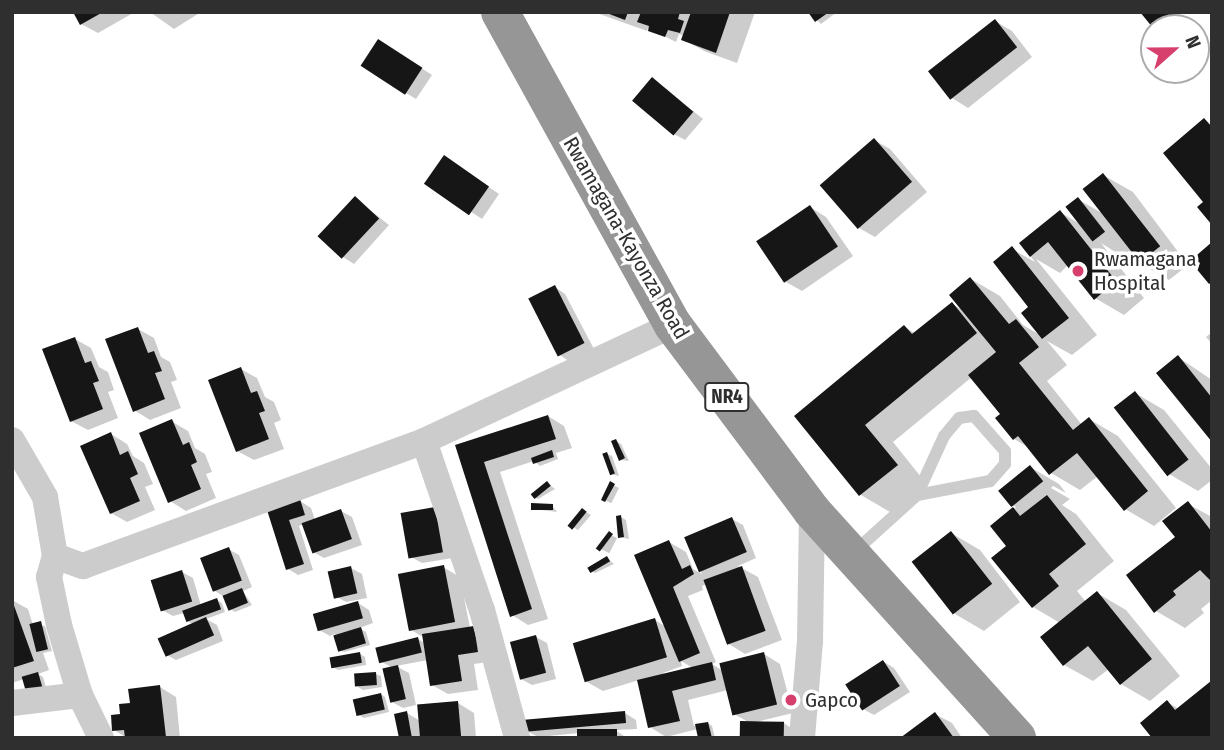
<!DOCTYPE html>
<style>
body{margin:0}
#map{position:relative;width:1224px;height:750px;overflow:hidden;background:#fff;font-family:"Fira Sans Condensed",sans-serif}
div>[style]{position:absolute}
.shadow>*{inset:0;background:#0003;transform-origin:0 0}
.building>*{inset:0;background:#161616;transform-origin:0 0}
.lane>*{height:12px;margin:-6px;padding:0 6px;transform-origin:6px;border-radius:6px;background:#ccc}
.street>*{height:26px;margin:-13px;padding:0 13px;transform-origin:13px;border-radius:13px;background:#ccc}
.highway>*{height:38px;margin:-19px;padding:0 19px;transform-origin:19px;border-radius:19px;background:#969696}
.dots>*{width:19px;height:19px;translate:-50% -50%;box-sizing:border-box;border:4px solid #fff;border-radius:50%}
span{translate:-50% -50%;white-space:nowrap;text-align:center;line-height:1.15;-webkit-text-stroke:7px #fff;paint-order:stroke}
.shield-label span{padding:2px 5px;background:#fff;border:2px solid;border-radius:5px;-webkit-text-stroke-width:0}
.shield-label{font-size:19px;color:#2f2f2f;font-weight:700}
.street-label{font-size:21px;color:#2f2f2f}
.poi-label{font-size:21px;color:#2f2f2f}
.left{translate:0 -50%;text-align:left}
.frame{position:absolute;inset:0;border:14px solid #2f2f2f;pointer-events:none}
.north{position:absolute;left:1140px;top:14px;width:70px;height:70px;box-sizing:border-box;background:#fff;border:2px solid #acacac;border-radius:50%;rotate:69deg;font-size:19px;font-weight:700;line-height:28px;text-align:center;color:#2f2f2f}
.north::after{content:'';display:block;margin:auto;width:24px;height:32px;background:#d7406d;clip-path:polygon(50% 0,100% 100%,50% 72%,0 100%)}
</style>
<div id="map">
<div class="shadow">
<i style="clip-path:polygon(75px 12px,135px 12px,98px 33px,81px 24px)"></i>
<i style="clip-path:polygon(150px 12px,201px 12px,174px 29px)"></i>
<i style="clip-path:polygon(594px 12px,687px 12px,692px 15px,693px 12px,755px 12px,737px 63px,704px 51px,683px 39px,684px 36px,679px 34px,676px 42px,648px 28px,647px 31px)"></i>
<i style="clip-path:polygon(802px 12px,837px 12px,821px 24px,811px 14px)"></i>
<i style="clip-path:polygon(1143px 12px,1178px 12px,1188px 24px,1184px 28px,1156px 28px)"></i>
<i style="clip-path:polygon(995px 21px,1012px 31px,1032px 57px,968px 108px,952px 98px)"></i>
<i style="clip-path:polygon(389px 47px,432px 75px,416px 99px,406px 93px)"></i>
<i style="clip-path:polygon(653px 79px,703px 119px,685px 140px,674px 134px)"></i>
<i style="clip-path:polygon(874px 140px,890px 149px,927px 192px,875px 237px,859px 228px)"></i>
<i style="clip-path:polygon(455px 164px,499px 194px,482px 219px,427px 183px)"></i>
<i style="clip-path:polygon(1103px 175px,1133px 192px,1188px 265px,1169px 280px,1140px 263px,1131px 251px,1123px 257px,1101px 243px,1144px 298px,1124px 315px,1095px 298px,1068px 265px,1060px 273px,1036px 259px,1097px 335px,1072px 355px,1047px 341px,1067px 365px,1047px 381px,1082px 425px,1089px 419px,1118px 436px,1176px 508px,1154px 526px,1125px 509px,1098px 476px,1080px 490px,1051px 473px,1030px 448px,1014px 439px,998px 419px,1003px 414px,972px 377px,893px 442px,925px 482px,890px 512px,861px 495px,796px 416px,905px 327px,916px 334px,952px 304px,964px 311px,971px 279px,1000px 296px,1023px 325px,1040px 335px,1012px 249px,1035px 262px,1021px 244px,1060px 212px,1083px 226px,1079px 200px,1102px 213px)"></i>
<i style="clip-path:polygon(355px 198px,389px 225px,354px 264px,343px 257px)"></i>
<i style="clip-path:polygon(810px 207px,826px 217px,853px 256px,802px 291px,786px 282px)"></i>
<i style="clip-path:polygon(555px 287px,565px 294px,594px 349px,570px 362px,560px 355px)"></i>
<i style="clip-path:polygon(138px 329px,154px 338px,161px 357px,170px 362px,177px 380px,171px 382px,181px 408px,150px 420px,134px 410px)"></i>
<i style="clip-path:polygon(1212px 332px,1212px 344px,1206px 337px)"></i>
<i style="clip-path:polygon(75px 339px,91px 348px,99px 367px,108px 372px,114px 390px,108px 392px,118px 418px,88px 430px,71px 421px)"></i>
<i style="clip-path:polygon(1178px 357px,1212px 380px,1212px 440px)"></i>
<i style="clip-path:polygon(241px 369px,257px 378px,265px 397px,274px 402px,281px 420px,274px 423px,284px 449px,254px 460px,237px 451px)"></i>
<i style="clip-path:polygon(1135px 393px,1164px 410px,1212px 469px,1212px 480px,1198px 491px,1169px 474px)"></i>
<i style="clip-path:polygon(548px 416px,564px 426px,572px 448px,556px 453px,558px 459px,540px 466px,534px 461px,500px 472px,548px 619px,528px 625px,512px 615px,457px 446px)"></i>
<i style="clip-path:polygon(171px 421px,188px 431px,195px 448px,205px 454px,212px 472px,206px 474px,216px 498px,186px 511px,170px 501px)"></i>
<i style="clip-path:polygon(111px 434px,127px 444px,133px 456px,144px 463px,153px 484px,145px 487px,155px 510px,127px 522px,111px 513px)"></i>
<i style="clip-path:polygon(616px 441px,621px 444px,629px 461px,621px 460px)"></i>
<i style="clip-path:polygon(607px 454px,612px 456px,619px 476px,611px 474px)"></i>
<i style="clip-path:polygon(1030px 467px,1059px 484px,1066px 493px,1053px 486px,1051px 488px,1070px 499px,1062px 505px,1076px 514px,1114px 561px,1077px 591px,1086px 602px,1097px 593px,1126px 610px,1180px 676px,1150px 701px,1121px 684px,1109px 669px,1093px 681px,1064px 665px,1060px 623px,1033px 607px,1008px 546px,992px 526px,1016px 507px,1012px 505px)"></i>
<i style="clip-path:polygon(547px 483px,555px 489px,538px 499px,533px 496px)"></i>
<i style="left:611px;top:484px;width:9px;height:17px;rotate:27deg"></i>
<i style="clip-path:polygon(300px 501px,311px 508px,315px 520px,341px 511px,352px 517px,362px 545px,324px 558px,313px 552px,304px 524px,299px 526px,313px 570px,298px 575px,288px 569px,269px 511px)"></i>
<i style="clip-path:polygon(1188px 504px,1212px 517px,1212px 600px,1201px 609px,1204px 613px,1185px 628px,1156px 611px)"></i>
<i style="clip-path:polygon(552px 505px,557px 512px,533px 509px)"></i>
<i style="clip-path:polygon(435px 509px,453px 558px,422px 563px,411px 557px)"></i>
<i style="clip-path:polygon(583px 510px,591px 515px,578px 530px,573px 527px)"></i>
<i style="clip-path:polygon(621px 517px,626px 520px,629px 539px,620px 537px)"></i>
<i style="clip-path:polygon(evenodd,732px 519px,743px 525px,756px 558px,738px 566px,758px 577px,782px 640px,745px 654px,729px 644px,707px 584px,702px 586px,703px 590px,688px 596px,716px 662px,712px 664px,723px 671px,764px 654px,780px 664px,793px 713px,756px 722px,784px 723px,794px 730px,794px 738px,741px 738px,750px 723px,734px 714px,728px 690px,688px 700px,694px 726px,708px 723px,712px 726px,715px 738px,700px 738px,698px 729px,666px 737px,650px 727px,639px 680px,603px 691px,587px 682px,655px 620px,666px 627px,669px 542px,686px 552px,693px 569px,702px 574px,687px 538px,732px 519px,681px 661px,693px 668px,664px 675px,663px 673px,682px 666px,681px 661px)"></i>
<i style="clip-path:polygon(951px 533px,980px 550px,1020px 602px,984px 631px,955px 614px,914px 563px)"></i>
<i style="left:609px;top:534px;width:9px;height:17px;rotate:27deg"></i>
<i style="clip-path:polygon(228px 549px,239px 555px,252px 587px,243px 591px,252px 605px,235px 612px,230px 609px,226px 598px,215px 591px)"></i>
<i style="clip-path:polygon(607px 558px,614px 564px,595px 573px,590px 570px)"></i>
<i style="clip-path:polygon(443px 567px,460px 577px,470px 628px,494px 661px,474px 664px,478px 690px,448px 694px,432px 685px,428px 660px,396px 666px,409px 673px,416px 705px,403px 708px,392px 702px,393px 668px,380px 661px,418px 639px,425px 643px,425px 638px,411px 630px)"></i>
<i style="clip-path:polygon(351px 568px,362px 574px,367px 598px,346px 602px,335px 596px)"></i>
<i style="clip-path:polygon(182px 572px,193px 578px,201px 606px,217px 600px,222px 603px,225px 612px,206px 619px,217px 625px,223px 641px,176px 660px,165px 654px,193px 624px,187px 621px,184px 613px,173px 616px,162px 610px)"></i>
<i style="clip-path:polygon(12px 600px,28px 609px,33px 625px,45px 626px,52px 651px,43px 653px,49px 670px,38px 674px,43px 677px,47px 691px,24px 679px,12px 683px)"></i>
<i style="clip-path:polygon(358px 603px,369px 610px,373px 623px,359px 628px,366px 632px,370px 645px,344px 652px,339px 650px,335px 634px,330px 636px,319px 630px)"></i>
<i style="clip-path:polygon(536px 637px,547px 643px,556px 679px,532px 685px,521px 679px)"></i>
<i style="clip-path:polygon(360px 654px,365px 657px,366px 665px,338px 670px,333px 667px)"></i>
<i style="clip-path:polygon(884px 662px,894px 668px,910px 692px,874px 715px,863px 709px,847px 685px)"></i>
<i style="clip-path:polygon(376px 674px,381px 676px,382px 687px,363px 690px,358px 687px)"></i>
<i style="clip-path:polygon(1211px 683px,1212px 738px,1154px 738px,1167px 702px,1179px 709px)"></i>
<i style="clip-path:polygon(160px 687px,176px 697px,180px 738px,127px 738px,114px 730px,132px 704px)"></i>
<i style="clip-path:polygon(381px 694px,385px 697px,389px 712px,364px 718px,359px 715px)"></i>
<i style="clip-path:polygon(458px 703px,474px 713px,476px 738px,401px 738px,407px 713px,420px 721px)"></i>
<i style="clip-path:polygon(625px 713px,636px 720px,637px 729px,615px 730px,627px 738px,579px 738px,579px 733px,538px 737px,527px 731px)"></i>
<i style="clip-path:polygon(935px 714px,952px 723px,962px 738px,903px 738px)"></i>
</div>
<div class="building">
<i style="clip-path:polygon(73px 12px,103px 12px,80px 25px)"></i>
<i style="clip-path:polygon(604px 12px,628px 12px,625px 20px)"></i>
<i style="clip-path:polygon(641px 12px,680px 12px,678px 19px,684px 21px,680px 33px,668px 30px,665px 37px,648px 31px,649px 26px,637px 22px)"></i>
<i style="clip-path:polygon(691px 12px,730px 12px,716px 53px,681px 40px)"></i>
<i style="clip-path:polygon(808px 12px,829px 12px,815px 22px)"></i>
<i style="clip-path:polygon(1140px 12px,1174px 12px,1178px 18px,1166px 28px,1153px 28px)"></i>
<i style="left:995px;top:19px;width:36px;height:85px;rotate:52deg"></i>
<i style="left:378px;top:39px;width:53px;height:32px;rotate:33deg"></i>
<i style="left:652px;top:77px;width:54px;height:31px;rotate:40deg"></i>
<i style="clip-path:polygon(1204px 118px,1212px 127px,1212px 225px,1197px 207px,1203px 202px,1163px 153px)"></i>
<i style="left:874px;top:138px;width:58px;height:72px;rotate:49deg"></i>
<i style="left:444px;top:155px;width:55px;height:35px;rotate:35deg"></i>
<i style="left:1103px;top:173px;width:93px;height:26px;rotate:52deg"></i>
<i style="left:355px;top:196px;width:33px;height:55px;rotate:43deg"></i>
<i style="left:1078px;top:197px;width:44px;height:16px;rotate:52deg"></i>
<i style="left:810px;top:205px;width:50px;height:65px;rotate:56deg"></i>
<i style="clip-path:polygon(1060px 210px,1116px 281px,1094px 300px,1048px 242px,1030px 257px,1019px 243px)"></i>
<i style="clip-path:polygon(1212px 242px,1212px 282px,1209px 284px,1190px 261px)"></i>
<i style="clip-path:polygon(1012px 246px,1069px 318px,1042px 339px,1021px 313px,1028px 307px,993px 262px)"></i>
<i style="clip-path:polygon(970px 277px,1009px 324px,1016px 319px,1039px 347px,1019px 363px,1073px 430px,1089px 417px,1148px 491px,1124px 511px,1077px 453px,1049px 475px,1018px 436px,1013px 440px,995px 418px,1000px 414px,968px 375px,996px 352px,949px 295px)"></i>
<i style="left:555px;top:285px;width:65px;height:30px;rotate:63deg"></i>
<i style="clip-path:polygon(952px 302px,977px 333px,865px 425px,898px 465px,859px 496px,794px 416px,904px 325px,912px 334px)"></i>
<i style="clip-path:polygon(138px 327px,148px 353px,154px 351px,162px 371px,155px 373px,165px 399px,133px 412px,105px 339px)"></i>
<i style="clip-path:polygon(75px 337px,85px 363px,91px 361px,99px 381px,93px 383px,103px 409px,70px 422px,42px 349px)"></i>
<i style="clip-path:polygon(1178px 355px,1212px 398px,1212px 442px,1156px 373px)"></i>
<i style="clip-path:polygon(241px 367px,251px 393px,257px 391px,265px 411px,259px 413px,269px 439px,236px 452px,208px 380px)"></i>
<i style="left:1135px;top:391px;width:87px;height:27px;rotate:52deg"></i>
<i style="clip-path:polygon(548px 415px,556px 439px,484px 462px,532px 609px,510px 617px,455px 445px)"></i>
<i style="clip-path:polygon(172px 419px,183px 445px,189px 442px,197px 462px,191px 465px,201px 489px,168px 503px,139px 433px)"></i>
<i style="clip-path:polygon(111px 432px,120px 455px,128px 451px,138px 474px,130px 478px,140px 501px,110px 514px,80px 446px)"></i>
<i style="clip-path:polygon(616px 439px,625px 458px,619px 461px,611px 441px)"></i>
<i style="clip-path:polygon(552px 450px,554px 457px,533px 464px,531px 458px)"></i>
<i style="left:607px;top:452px;width:23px;height:5px;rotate:70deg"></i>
<i style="left:1030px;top:465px;width:21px;height:41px;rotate:51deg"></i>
<i style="left:547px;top:481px;width:6px;height:21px;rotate:51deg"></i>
<i style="clip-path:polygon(610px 481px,615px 484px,605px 502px,601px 500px)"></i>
<i style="clip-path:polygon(1047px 495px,1086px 544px,1049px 574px,1059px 586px,1032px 608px,991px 558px,1006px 546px,990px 526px,1013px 507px,1020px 516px)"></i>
<i style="clip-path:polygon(300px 499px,305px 515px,289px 520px,304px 564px,286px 570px,267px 510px)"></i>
<i style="clip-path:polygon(1188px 501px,1212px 532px,1212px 582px,1200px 570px,1173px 591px,1176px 595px,1154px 613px,1126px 575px,1175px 537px,1162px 521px)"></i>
<i style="clip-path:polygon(531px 503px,553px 504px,553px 510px,531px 510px)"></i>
<i style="left:435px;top:507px;width:46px;height:35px;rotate:80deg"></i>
<i style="left:582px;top:508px;width:6px;height:23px;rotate:39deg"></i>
<i style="left:341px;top:509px;width:32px;height:42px;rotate:70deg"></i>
<i style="clip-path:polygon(621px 515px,624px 537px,618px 538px,616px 516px)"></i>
<i style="left:732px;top:517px;width:38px;height:52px;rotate:67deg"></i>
<i style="left:609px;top:531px;width:5px;height:22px;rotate:37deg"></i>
<i style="left:951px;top:531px;width:67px;height:50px;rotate:52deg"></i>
<i style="clip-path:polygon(669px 540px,682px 569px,690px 565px,694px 574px,673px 587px,700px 653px,679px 662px,634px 555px)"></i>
<i style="left:229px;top:547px;width:36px;height:31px;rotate:69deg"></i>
<i style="left:607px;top:556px;width:6px;height:23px;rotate:59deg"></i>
<i style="left:444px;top:565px;width:58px;height:47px;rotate:79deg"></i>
<i style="left:351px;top:566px;width:28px;height:24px;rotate:77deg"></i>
<i style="left:742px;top:566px;width:69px;height:41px;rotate:70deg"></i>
<i style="left:182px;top:570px;width:33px;height:33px;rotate:72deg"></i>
<i style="left:242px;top:588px;width:16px;height:21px;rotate:68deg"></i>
<i style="clip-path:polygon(1097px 591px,1152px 659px,1120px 685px,1088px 646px,1063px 666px,1040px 637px)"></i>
<i style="left:217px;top:598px;width:12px;height:37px;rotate:70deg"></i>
<i style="clip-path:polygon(12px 600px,34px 661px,12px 668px)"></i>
<i style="left:358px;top:601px;width:18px;height:47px;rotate:74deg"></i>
<i style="left:206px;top:617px;width:20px;height:53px;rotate:66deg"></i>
<i style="left:655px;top:618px;width:41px;height:86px;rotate:73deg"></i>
<i style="left:41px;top:621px;width:29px;height:12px;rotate:76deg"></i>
<i style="clip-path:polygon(474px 626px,478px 652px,458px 655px,462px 681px,430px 686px,422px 634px)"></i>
<i style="left:361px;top:627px;width:17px;height:29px;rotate:73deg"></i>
<i style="left:536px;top:635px;width:39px;height:27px;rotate:75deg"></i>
<i style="left:418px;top:637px;width:16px;height:44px;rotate:76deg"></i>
<i style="left:360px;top:652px;width:11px;height:31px;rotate:80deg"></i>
<i style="left:764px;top:652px;width:54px;height:46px;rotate:76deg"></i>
<i style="left:883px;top:660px;width:31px;height:45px;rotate:57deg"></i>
<i style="clip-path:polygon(712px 662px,716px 680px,672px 691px,680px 721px,648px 728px,637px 680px)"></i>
<i style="left:398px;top:665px;width:35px;height:16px;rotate:77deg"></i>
<i style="left:38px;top:672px;width:18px;height:17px;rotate:74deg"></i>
<i style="left:376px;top:672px;width:13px;height:22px;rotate:86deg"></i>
<i style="clip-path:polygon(1211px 681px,1212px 738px,1152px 738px,1140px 723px,1167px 700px,1175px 710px)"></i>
<i style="clip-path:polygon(160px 685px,166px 737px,125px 738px,124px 730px,112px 731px,111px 715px,120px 714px,119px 704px,130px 703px,128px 689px)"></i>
<i style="left:381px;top:693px;width:17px;height:29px;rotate:77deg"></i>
<i style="left:458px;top:701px;width:37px;height:41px;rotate:85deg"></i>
<i style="clip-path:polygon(407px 711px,412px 738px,399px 738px,394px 714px)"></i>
<i style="left:625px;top:711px;width:12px;height:101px;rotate:85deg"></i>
<i style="clip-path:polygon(935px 712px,954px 738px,900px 738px)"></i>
<i style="left:740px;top:721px;width:44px;height:17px;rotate:1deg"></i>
<i style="clip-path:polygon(708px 722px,712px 738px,698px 738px,695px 724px)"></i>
<i style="left:577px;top:729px;width:40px;height:9px"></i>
</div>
<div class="lane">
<i style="left:854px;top:552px;width:85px;rotate:-42.1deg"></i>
<i style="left:917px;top:495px;width:65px;rotate:-65.4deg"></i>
<i style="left:944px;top:436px;width:23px;rotate:-50deg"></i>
<i style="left:959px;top:418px;width:15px;rotate:-8deg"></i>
<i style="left:974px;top:416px;width:47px;rotate:48.5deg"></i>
<i style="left:1005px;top:451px;width:13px;rotate:90deg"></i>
<i style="left:1005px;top:464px;width:23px;rotate:131deg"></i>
<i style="left:990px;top:481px;width:74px;rotate:169.1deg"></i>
</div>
<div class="street">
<i style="left:12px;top:440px;width:66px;rotate:59.9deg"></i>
<i style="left:45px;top:497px;width:60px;rotate:80.4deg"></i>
<i style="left:55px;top:556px;width:30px;rotate:20deg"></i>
<i style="left:83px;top:566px;width:363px;rotate:-20.1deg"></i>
<i style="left:424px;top:441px;width:275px;rotate:-25deg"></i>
<i style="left:424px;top:441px;width:179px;rotate:71.1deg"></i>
<i style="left:482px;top:610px;width:133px;rotate:74.7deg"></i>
<i style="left:55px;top:556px;width:22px;rotate:106deg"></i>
<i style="left:49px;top:577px;width:49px;rotate:78.2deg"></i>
<i style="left:59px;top:625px;width:73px;rotate:73.3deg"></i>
<i style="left:80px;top:695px;width:48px;rotate:64deg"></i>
<i style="left:12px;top:703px;width:68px;rotate:-6.7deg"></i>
<i style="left:802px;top:738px;width:97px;rotate:-85.3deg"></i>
<i style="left:810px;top:641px;width:130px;rotate:-89.1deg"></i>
</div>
<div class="highway">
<i style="left:500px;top:12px;width:358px;rotate:61.1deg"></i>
<i style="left:673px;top:325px;width:232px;rotate:53.2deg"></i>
<i style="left:812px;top:511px;width:306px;rotate:47.9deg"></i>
</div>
<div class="dots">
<i style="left:1078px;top:271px;background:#d7406d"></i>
<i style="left:791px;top:700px;background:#d7406d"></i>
</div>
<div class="shield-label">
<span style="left:727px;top:397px">NR4</span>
</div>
<div class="street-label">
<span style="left:626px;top:238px;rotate:60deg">Rwamagana-Kayonza Road</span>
</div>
<div class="poi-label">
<span class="left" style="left:1094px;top:271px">Rwamagana<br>Hospital</span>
<span class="left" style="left:805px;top:700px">Gapco</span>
</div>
<div class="frame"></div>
<div class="north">N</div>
</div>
